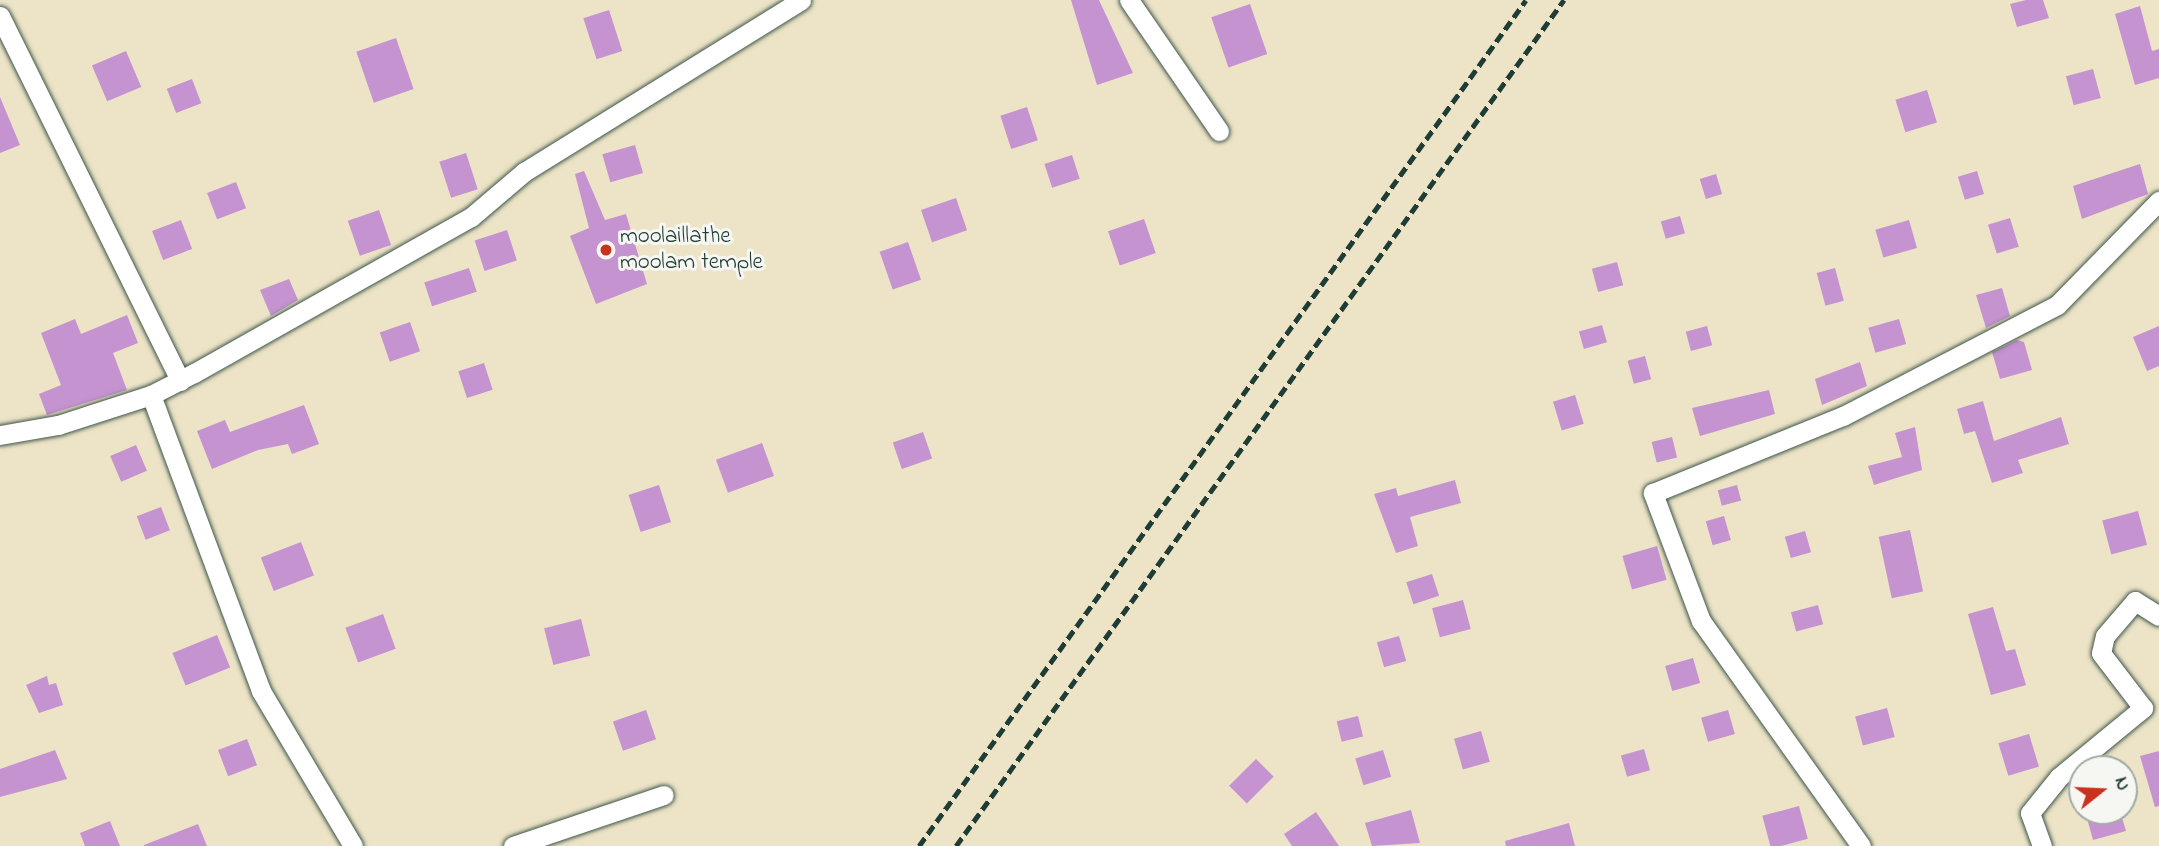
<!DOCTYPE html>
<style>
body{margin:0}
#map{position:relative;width:2159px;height:846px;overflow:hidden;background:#ede4c7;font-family:"Indie Flower",sans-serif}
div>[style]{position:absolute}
.building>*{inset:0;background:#c493d0;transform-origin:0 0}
.roads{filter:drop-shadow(0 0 2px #3e564a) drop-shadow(0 0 2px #3e564a)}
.street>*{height:19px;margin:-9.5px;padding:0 9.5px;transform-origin:9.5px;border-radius:9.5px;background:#fff}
.rail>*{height:5px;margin-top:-2.5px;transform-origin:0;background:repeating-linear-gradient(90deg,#1f3d34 0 10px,transparent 0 15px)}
.dots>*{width:19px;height:19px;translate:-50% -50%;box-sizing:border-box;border:4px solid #f6f6f2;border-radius:50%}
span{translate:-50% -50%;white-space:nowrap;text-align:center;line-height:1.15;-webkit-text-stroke:6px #f6f6f2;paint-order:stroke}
.poi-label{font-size:23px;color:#1f3d34}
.left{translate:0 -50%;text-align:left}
.north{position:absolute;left:2068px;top:755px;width:70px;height:70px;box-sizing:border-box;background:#f6f6f2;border:2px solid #a0aca6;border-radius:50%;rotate:72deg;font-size:19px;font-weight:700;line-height:28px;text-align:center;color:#1f3d34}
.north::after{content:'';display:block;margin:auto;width:24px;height:32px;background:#c8321e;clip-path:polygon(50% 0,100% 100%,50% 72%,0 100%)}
</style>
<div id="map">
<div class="building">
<div style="clip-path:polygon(1071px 0,1099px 0,1133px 73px,1097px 85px)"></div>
<div style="clip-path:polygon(2026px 0,2043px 0,2049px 18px,2017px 27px,2010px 4px)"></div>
<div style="left:1250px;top:4px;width:53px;height:41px;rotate:71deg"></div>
<div style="clip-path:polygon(2140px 6px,2152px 51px,2159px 49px,2159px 78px,2135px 85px,2115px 14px)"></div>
<div style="left:609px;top:10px;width:43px;height:27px;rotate:72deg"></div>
<div style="left:396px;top:38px;width:54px;height:42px;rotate:71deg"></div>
<div style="left:126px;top:51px;width:39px;height:37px;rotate:67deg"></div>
<div style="left:2093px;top:69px;width:30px;height:28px;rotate:75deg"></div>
<div style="left:192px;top:79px;width:26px;height:27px;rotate:69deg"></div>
<div style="left:1927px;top:90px;width:34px;height:33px;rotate:73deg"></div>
<div style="clip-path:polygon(0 97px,20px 145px,0 153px)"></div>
<div style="left:1027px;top:107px;width:35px;height:28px;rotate:72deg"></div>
<div style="left:635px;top:145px;width:29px;height:34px;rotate:74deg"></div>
<div style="left:466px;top:153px;width:38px;height:28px;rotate:72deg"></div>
<div style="left:1072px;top:155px;width:25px;height:29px;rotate:72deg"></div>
<div style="clip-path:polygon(2140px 164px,2148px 194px,2082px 219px,2073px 186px)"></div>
<div style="clip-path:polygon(584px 171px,605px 220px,626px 214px,647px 284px,596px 304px,570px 236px,589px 228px,575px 174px)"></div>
<div style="left:1977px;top:171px;width:24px;height:20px;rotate:73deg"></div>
<div style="left:1716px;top:174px;width:21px;height:17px;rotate:73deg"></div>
<div style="left:236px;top:182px;width:28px;height:31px;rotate:69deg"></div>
<div style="left:956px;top:198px;width:34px;height:37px;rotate:71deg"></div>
<div style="left:379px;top:210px;width:37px;height:33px;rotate:71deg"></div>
<div style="left:1680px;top:216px;width:18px;height:20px;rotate:74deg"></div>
<div style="left:2010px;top:218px;width:30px;height:23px;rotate:73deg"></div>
<div style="left:1144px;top:219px;width:36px;height:38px;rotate:71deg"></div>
<div style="left:181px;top:220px;width:31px;height:31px;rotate:69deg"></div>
<div style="left:1909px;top:220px;width:29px;height:35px;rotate:74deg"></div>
<div style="left:507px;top:230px;width:32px;height:34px;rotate:72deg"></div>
<div style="left:908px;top:242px;width:40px;height:30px;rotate:71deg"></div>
<div style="left:1617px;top:262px;width:24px;height:26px;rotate:75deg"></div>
<div style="left:469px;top:268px;width:25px;height:47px;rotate:72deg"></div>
<div style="left:1835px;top:268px;width:34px;height:19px;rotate:75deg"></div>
<div style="clip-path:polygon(289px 279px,298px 300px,271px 316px,260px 290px)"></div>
<div style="clip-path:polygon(2002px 288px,2010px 316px,1986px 328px,1976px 295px)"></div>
<div style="clip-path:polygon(127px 315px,138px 343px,113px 353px,127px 390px,47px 415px,39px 394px,61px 385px,41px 333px,75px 319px,81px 334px)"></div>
<div style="left:1899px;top:319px;width:26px;height:32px;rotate:74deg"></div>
<div style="left:410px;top:322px;width:31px;height:32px;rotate:71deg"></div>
<div style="left:1602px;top:325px;width:18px;height:24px;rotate:74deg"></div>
<div style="left:1707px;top:326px;width:20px;height:22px;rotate:75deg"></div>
<div style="clip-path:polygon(2159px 326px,2159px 366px,2147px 371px,2133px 337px)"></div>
<div style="clip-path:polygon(2017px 340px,2024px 342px,2032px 370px,2000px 379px,1992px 352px)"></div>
<div style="left:1645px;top:356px;width:24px;height:18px;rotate:75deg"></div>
<div style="clip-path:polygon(1860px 362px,1867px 386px,1822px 405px,1815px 379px)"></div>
<div style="left:484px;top:363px;width:28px;height:27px;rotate:72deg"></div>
<div style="clip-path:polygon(1769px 390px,1775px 414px,1700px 436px,1692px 408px)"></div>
<div style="left:1575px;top:395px;width:30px;height:23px;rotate:73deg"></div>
<div style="clip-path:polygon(1983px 401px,1994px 441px,2061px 417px,2069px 444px,2018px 460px,2023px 473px,1992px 483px,1975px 431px,1964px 434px,1957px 409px)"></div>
<div style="clip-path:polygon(304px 405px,319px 444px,292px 454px,288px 444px,258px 450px,212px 469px,197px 431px,225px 420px,230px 432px)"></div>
<div style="clip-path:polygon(1915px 427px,1922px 470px,1874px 485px,1868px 466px,1902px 457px,1895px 433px)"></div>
<div style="left:923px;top:432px;width:28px;height:32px;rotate:71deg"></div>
<div style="left:1672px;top:437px;width:21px;height:21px;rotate:76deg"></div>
<div style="left:762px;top:443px;width:35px;height:49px;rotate:70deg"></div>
<div style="left:136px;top:445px;width:28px;height:28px;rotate:67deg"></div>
<div style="clip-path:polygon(1455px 480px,1461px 503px,1410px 517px,1418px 546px,1396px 553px,1374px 494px,1396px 488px,1398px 496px)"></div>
<div style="left:659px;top:485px;width:39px;height:32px;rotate:72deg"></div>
<div style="left:1737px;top:485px;width:16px;height:20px;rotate:75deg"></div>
<div style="left:161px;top:507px;width:25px;height:26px;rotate:69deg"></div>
<div style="left:2138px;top:511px;width:35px;height:37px;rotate:75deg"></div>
<div style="left:1724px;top:516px;width:25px;height:19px;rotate:74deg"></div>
<div style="left:1910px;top:530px;width:63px;height:32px;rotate:78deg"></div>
<div style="left:1805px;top:531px;width:22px;height:21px;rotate:74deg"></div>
<div style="left:301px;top:542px;width:36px;height:43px;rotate:69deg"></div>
<div style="left:1657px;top:546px;width:35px;height:36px;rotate:74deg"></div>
<div style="left:1432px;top:574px;width:23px;height:27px;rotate:72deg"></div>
<div style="left:1463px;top:600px;width:30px;height:32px;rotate:75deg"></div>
<div style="left:1818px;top:605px;width:20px;height:28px;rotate:75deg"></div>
<div style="clip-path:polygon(1993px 607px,2006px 651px,2015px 649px,2026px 685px,1991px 695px,1968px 614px)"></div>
<div style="left:383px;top:614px;width:37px;height:40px;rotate:70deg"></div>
<div style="left:581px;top:619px;width:38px;height:38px;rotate:76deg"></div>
<div style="left:217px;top:635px;width:35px;height:48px;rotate:68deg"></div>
<div style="left:1399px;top:636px;width:26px;height:23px;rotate:74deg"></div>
<div style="left:1693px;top:658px;width:26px;height:29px;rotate:74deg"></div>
<div style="clip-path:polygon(47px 676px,49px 685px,56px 683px,63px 705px,39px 713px,26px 685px)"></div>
<div style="left:1887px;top:708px;width:30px;height:33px;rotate:75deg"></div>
<div style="left:646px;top:710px;width:31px;height:35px;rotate:71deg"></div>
<div style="left:1728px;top:710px;width:25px;height:28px;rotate:74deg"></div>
<div style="left:1358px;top:716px;width:21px;height:22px;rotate:76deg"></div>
<div style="left:1481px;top:731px;width:32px;height:28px;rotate:74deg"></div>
<div style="left:2029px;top:734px;width:34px;height:32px;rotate:73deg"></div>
<div style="left:247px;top:739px;width:28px;height:31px;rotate:69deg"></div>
<div style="left:1644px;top:749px;width:22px;height:24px;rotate:74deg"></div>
<div style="clip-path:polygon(55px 750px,67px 779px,0 797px,0 769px)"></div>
<div style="left:1383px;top:750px;width:28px;height:29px;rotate:73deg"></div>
<div style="clip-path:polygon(2159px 751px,2159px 806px,2155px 807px,2140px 756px)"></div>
<div style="left:1256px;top:759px;width:25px;height:38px;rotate:45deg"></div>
<div style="left:1799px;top:806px;width:34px;height:38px;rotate:75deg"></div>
<div style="clip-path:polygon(1411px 810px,1420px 843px,1372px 846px,1365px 823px)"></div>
<div style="clip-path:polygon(2085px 811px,2120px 811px,2126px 831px,2093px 840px)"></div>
<div style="clip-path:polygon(1316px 812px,1339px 846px,1292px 846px,1284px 834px)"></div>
<div style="clip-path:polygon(110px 821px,120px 846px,85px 846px,80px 833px)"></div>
<div style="clip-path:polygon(1569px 823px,1575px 846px,1506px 846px,1505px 841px)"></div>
<div style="clip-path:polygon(198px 824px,207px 846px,144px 846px,144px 845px)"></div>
</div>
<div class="roads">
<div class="street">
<div style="left:1129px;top:0;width:159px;rotate:55.5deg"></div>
<div style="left:0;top:16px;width:407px;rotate:63.7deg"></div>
<div style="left:151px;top:395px;width:316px;rotate:69.6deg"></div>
<div style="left:261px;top:691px;width:180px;rotate:59.3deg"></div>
<div style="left:0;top:435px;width:59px;rotate:-9.8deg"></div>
<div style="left:58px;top:425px;width:98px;rotate:-17.9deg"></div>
<div style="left:151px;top:395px;width:48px;rotate:-27.1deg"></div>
<div style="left:194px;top:373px;width:318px;rotate:-29.4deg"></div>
<div style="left:471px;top:217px;width:70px;rotate:-40.3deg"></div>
<div style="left:524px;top:172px;width:326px;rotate:-31.8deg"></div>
<div style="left:513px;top:846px;width:159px;rotate:-18.7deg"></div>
<div style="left:1861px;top:846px;width:276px;rotate:-125.4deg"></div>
<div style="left:1701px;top:621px;width:137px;rotate:-110.6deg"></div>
<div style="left:1653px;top:493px;width:205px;rotate:-22.1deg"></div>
<div style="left:1843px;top:416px;width:241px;rotate:-27.4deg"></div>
<div style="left:2057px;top:305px;width:146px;rotate:-45.6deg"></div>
<div style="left:2042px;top:846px;width:35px;rotate:-110deg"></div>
<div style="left:2030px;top:813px;width:46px;rotate:-51.1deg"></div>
<div style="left:2059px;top:777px;width:109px;rotate:-39.4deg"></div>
<div style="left:2143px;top:708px;width:69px;rotate:-127.4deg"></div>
<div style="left:2101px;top:653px;width:17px;rotate:-77deg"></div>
<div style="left:2105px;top:636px;width:46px;rotate:-49.4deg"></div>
<div style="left:2135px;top:601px;width:28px;rotate:32deg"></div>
</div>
</div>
<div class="rail">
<div style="left:919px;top:846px;width:1041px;rotate:-54.34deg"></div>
<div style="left:956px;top:846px;width:1042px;rotate:-54.3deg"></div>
</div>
<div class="dots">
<div style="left:606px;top:250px;background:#c8321e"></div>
</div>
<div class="poi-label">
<span class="left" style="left:620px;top:250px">moolaillathe<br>moolam temple</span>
</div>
<div class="north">N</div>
</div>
